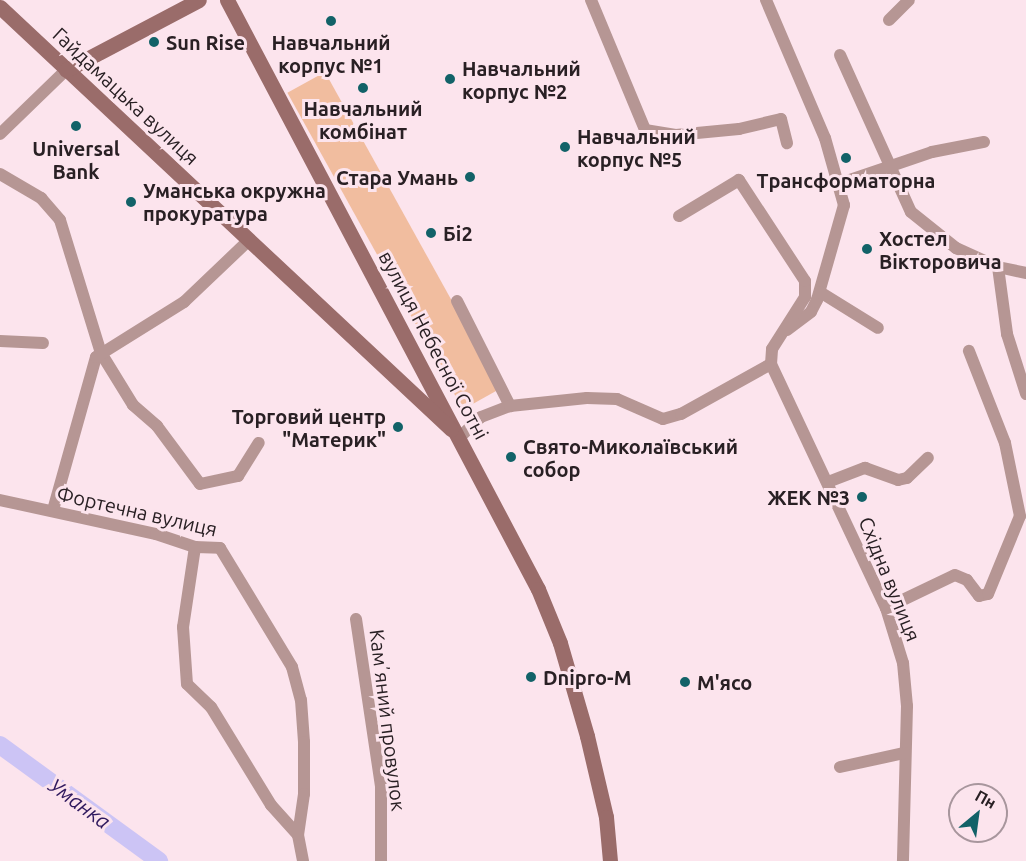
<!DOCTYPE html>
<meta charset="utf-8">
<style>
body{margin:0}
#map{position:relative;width:1026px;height:861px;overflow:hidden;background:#fce4ed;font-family:Ubuntu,sans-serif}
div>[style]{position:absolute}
.green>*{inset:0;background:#f1bd9f;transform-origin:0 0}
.river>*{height:18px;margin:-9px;padding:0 9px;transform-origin:9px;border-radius:9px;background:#ccc4f5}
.street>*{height:12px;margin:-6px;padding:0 6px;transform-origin:6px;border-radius:6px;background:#b69694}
.secondary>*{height:15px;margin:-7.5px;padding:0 7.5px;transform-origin:7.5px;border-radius:7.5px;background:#9a6c6a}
.dots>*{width:16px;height:16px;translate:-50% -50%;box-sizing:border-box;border:3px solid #fce4ed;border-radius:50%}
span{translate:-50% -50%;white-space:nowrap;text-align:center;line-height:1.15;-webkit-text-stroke:6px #fce4ed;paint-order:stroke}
.poi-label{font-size:20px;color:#292024;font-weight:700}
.left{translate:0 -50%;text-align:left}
.right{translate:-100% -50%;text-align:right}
.street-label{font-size:20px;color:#292024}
.water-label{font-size:21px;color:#2f195e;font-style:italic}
.north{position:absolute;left:948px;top:783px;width:60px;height:60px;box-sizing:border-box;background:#fce4ed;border:2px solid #a8969d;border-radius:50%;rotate:29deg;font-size:16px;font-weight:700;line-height:24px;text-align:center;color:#292024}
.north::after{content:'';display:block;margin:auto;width:21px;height:27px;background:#126268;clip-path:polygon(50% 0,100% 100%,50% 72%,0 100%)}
</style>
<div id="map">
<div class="green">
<div style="left:325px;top:72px;width:362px;height:43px;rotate:61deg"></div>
</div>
<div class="river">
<div style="left:0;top:745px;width:197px;rotate:36.1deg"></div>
</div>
<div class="street">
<div style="left:591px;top:0;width:141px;rotate:67.4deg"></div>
<div style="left:645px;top:130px;width:31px;rotate:9deg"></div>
<div style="left:676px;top:135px;width:63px;rotate:-5.4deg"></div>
<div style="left:739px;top:129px;width:43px;rotate:-13.4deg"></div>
<div style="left:781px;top:119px;width:25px;rotate:76deg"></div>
<div style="left:766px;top:0;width:150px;rotate:66.9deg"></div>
<div style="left:825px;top:138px;width:70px;rotate:74.2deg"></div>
<div style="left:844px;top:205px;width:99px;rotate:105.9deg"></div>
<div style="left:817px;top:300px;width:13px;rotate:117deg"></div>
<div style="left:811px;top:312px;width:30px;rotate:143deg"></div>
<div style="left:889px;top:20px;width:28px;rotate:-45deg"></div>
<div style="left:840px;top:55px;width:172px;rotate:65.7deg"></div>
<div style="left:911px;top:212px;width:58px;rotate:38.7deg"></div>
<div style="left:956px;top:248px;width:46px;rotate:24.3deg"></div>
<div style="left:998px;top:267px;width:29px;rotate:12deg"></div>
<div style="left:0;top:134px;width:92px;rotate:-44.1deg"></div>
<div style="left:0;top:174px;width:48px;rotate:30.3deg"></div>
<div style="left:41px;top:198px;width:29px;rotate:49deg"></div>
<div style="left:60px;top:220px;width:139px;rotate:72.9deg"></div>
<div style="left:101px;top:353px;width:61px;rotate:58.4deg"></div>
<div style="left:133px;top:405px;width:32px;rotate:41deg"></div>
<div style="left:157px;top:426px;width:72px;rotate:53.4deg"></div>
<div style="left:200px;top:484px;width:39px;rotate:-12deg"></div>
<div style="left:238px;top:476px;width:39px;rotate:-58deg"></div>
<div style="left:838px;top:184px;width:99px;rotate:-18.8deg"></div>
<div style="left:932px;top:152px;width:53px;rotate:-10.9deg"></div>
<div style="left:998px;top:267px;width:68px;rotate:82.3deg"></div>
<div style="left:1007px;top:334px;width:63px;rotate:72.4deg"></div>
<div style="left:820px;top:292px;width:68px;rotate:31.8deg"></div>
<div style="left:457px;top:301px;width:118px;rotate:63.2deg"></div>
<div style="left:0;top:341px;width:43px;rotate:2.7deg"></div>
<div style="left:771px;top:364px;width:270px;rotate:64.8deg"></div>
<div style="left:886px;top:608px;width:58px;rotate:72.8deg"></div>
<div style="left:903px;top:663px;width:43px;rotate:84.7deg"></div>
<div style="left:907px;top:706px;width:155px;rotate:91.5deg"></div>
<div style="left:459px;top:438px;width:30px;rotate:-44deg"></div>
<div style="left:481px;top:417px;width:31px;rotate:-21deg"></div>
<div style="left:510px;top:406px;width:77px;rotate:-5.9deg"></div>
<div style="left:587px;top:398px;width:30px;rotate:2deg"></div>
<div style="left:617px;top:399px;width:50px;rotate:23.5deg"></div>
<div style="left:663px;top:419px;width:19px;rotate:-16deg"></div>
<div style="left:681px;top:414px;width:103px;rotate:-29.1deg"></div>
<div style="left:771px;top:364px;width:15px;rotate:-86deg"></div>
<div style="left:772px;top:349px;width:62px;rotate:-57.6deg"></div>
<div style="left:805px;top:297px;width:16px;rotate:-90deg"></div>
<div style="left:805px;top:281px;width:121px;rotate:-123.2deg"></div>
<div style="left:739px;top:180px;width:70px;rotate:149deg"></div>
<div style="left:828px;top:482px;width:40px;rotate:-21deg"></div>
<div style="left:865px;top:468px;width:35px;rotate:20deg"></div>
<div style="left:898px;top:480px;width:9px;rotate:-13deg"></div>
<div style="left:907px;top:478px;width:29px;rotate:-44deg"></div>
<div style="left:0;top:500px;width:160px;rotate:12.3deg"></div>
<div style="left:156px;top:534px;width:41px;rotate:18.4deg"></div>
<div style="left:195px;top:547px;width:25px;rotate:2deg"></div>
<div style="left:220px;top:548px;width:139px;rotate:58.8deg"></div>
<div style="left:292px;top:667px;width:34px;rotate:75deg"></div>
<div style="left:301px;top:700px;width:42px;rotate:85.9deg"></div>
<div style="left:304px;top:742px;width:52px;rotate:90deg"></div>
<div style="left:304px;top:794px;width:41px;rotate:98.3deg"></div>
<div style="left:298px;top:835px;width:26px;rotate:79deg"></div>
<div style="left:53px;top:510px;width:159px;rotate:-74.3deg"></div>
<div style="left:96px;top:357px;width:104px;rotate:-32deg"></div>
<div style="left:184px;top:302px;width:90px;rotate:-43.6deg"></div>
<div style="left:195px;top:547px;width:81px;rotate:98.5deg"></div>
<div style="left:183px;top:627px;width:57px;rotate:86deg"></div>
<div style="left:187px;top:684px;width:33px;rotate:44deg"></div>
<div style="left:211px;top:707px;width:115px;rotate:58.5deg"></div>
<div style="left:271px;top:805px;width:40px;rotate:48deg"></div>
<div style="left:886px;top:608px;width:76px;rotate:-25.6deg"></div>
<div style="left:955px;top:575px;width:13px;rotate:23deg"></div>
<div style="left:967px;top:580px;width:20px;rotate:53deg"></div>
<div style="left:979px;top:596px;width:9px;rotate:-13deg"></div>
<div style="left:988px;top:594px;width:84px;rotate:-67.7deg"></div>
<div style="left:1020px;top:516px;width:75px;rotate:-101.6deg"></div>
<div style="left:1005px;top:443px;width:99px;rotate:-111.4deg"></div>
<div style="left:356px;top:619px;width:170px;rotate:81.5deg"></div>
<div style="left:381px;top:787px;width:74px;rotate:90deg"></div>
<div style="left:840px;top:767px;width:66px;rotate:-12.3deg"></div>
</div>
<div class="secondary">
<div style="left:227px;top:0;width:666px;rotate:62.17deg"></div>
<div style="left:538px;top:589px;width:58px;rotate:67.8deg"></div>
<div style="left:560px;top:643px;width:97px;rotate:73.8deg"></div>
<div style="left:587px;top:736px;width:83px;rotate:76.8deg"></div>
<div style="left:606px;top:817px;width:44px;rotate:84.8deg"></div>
<div style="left:0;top:7px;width:618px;rotate:43.1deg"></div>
<div style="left:66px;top:70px;width:150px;rotate:-27.8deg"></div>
</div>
<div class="dots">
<div style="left:331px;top:21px;background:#126268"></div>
<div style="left:154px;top:42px;background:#126268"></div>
<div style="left:450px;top:79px;background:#126268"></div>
<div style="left:363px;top:88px;background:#126268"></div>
<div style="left:76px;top:126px;background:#126268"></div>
<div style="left:565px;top:147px;background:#126268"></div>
<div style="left:846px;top:158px;background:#126268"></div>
<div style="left:470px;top:177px;background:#126268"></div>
<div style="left:131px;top:202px;background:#126268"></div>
<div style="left:431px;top:233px;background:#126268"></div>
<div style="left:867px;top:249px;background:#126268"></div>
<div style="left:398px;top:427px;background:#126268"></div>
<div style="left:511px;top:457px;background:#126268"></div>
<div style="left:862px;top:497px;background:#126268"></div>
<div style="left:531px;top:677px;background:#126268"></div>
<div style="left:685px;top:682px;background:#126268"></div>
</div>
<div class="poi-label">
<span class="left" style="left:166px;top:42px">Sun Rise</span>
<span style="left:331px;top:54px">Навчальний<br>корпус №1</span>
<span class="left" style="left:462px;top:80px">Навчальний<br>корпус №2</span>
<span style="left:363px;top:120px">Навчальний<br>комбінат</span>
<span class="left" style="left:577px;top:148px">Навчальний<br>корпус №5</span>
<span style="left:76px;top:160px">Universal<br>Bank</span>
<span class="right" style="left:458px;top:177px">Стара Умань</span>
<span style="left:846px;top:180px">Трансформаторна</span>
<span class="left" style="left:143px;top:202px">Уманська окружна<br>прокуратура</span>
<span class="left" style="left:443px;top:233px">Бі2</span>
<span class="left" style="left:879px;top:250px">Хостел<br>Вікторовича</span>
<span class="right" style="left:386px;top:428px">Торговий центр<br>"Материк"</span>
<span class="left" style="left:523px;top:458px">Свято-Миколаївський<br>собор</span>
<span class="right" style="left:850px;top:497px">ЖЕК №3</span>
<span class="left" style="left:543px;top:677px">Dnipro-M</span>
<span class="left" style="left:697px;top:682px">М'ясо</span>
</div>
<div class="street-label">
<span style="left:126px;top:96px;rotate:43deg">Гайдамацька вулиця</span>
<span style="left:434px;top:345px;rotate:62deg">вулиця Небесної Сотні</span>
<span style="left:137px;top:511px;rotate:13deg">Фортечна вулиця</span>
<span style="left:890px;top:579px;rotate:68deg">Східна вулиця</span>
<span style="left:388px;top:720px;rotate:83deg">Камʼяний провулок</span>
</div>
<div class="water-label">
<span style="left:80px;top:803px;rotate:36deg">Уманка</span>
</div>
<div class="north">Пн</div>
</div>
